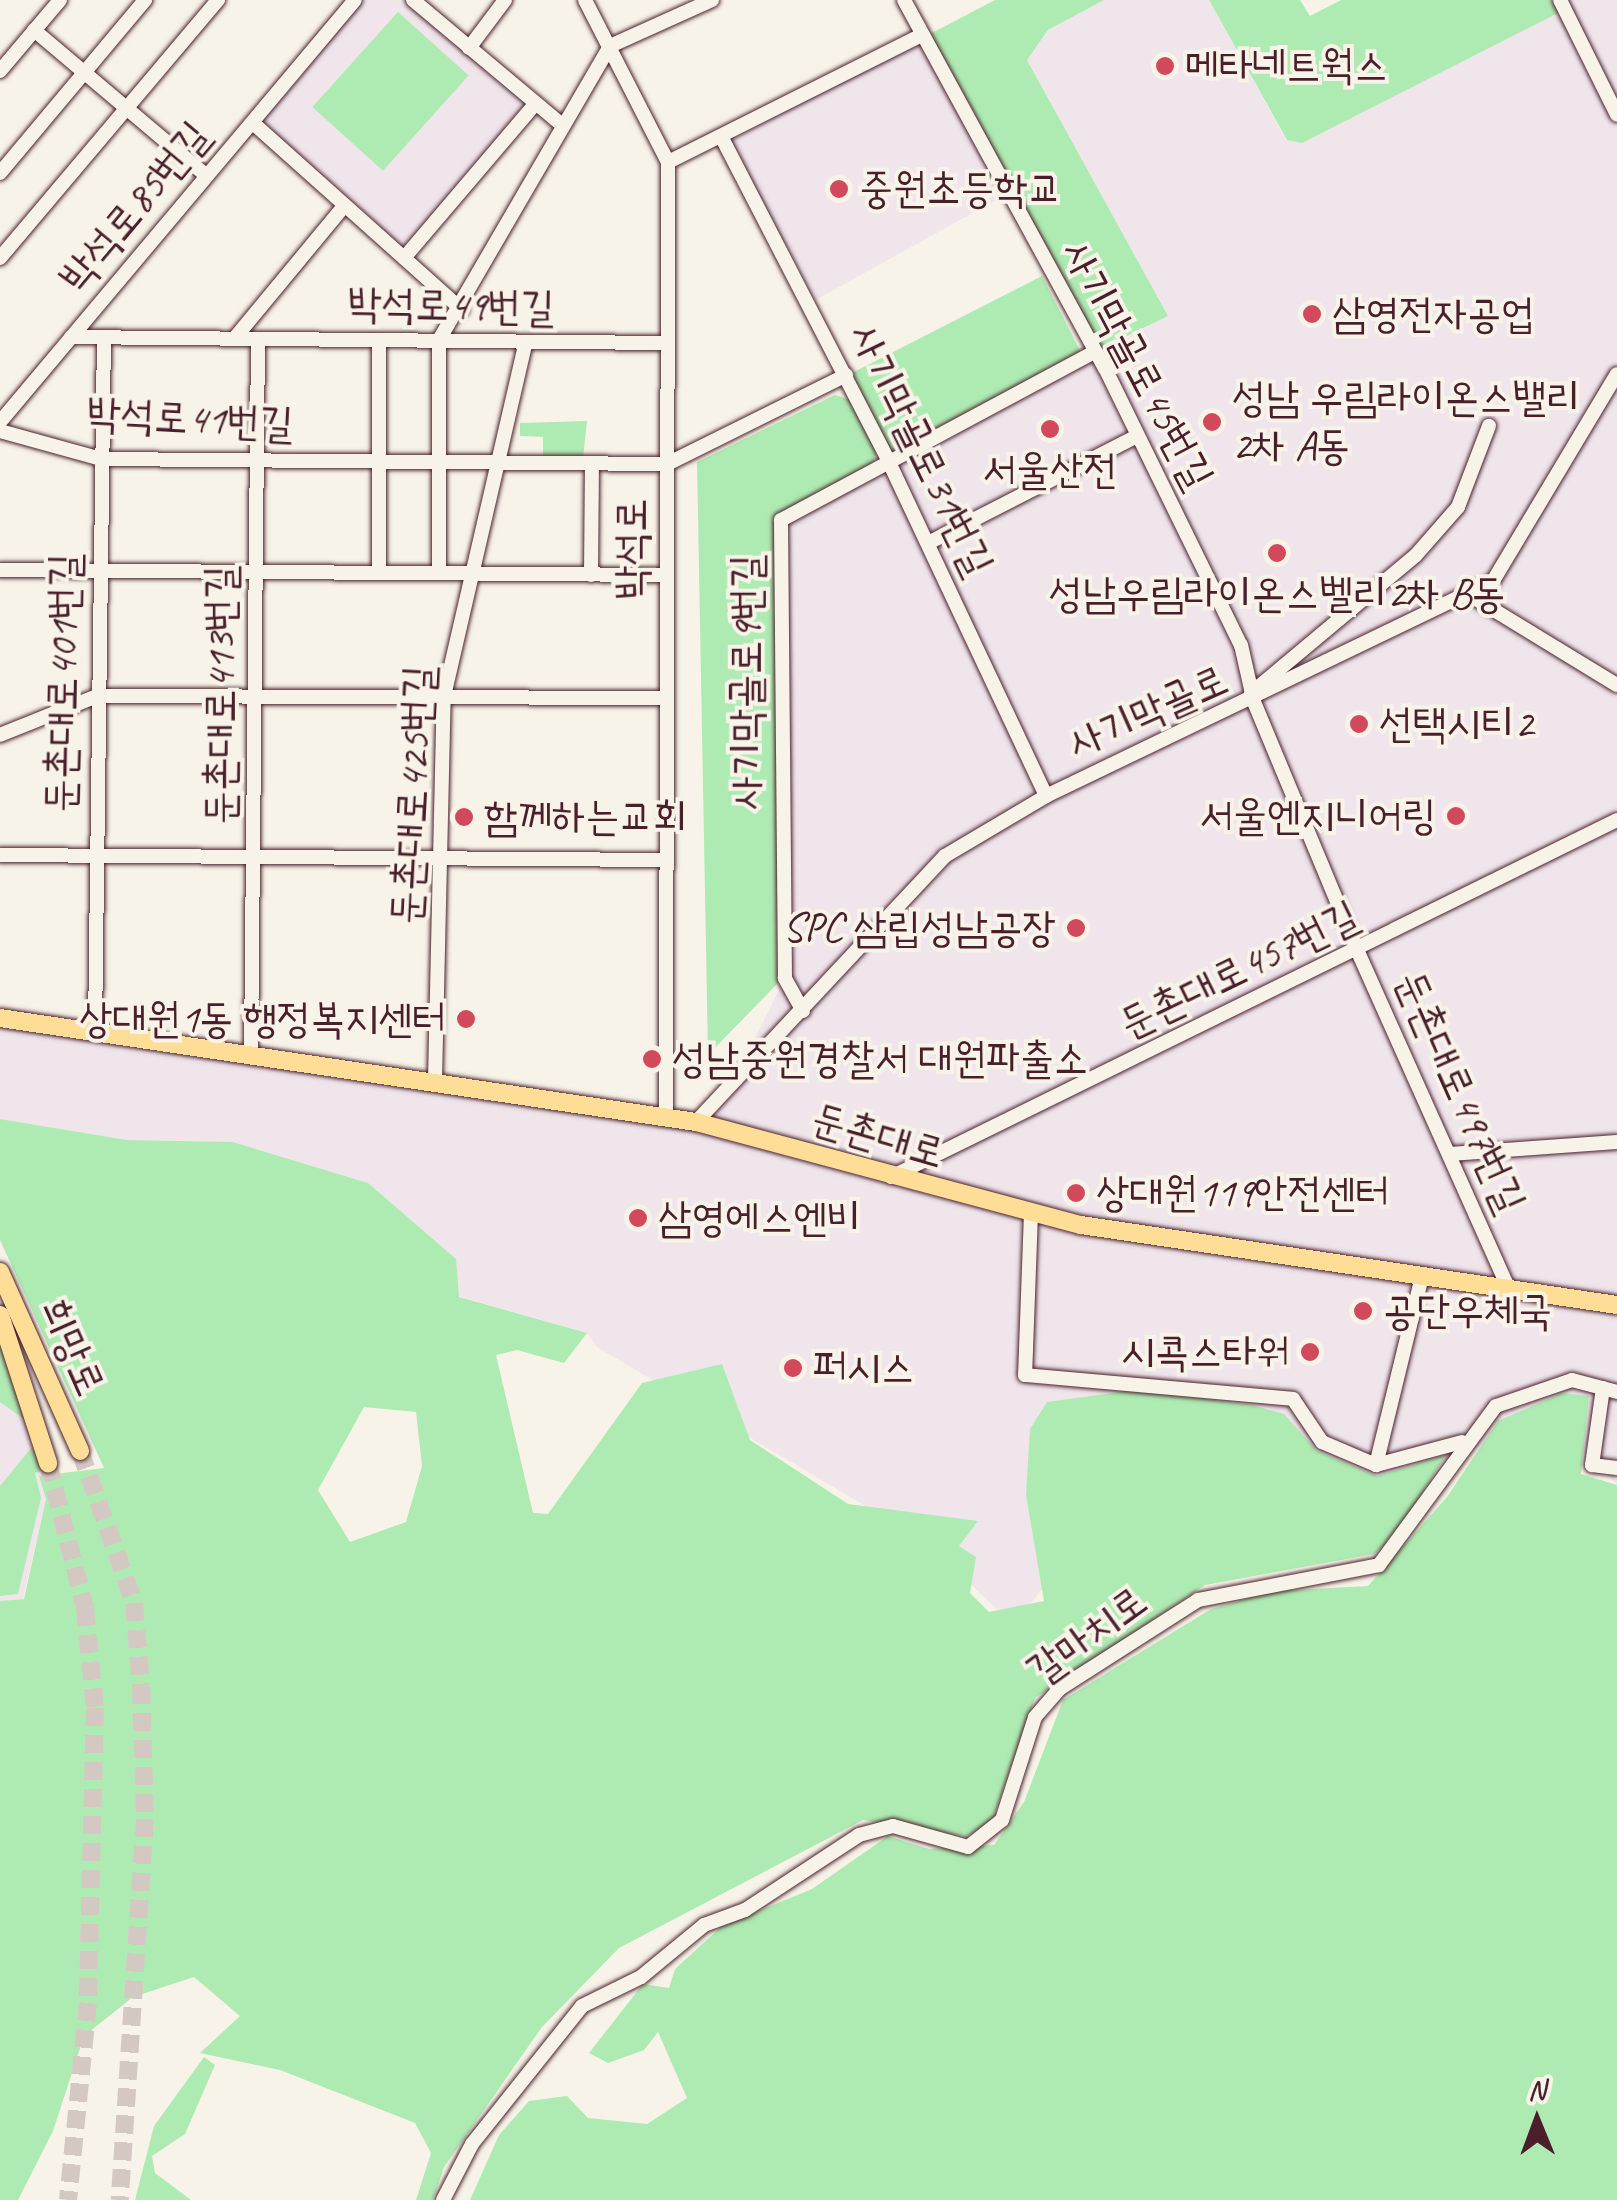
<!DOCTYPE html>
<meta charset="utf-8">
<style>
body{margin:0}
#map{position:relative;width:1617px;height:2200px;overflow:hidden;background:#f7f3e8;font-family:Caveat,"Poor Story",sans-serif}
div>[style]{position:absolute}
.built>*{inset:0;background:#efe5eb;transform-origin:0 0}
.green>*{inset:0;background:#aeebb2;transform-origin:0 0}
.major-tunnel>*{height:18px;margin-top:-9px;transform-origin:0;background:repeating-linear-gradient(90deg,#d4c9c2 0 18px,transparent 0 27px)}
.roads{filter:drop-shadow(0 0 2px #4a1f2b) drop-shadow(0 0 2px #4a1f2b)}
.minor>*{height:14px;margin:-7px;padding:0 7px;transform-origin:7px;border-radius:7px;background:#f7f3e8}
.major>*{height:18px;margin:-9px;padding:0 9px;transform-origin:9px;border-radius:9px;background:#fedd96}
.dots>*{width:28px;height:28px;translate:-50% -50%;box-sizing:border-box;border:5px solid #f7f3e8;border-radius:50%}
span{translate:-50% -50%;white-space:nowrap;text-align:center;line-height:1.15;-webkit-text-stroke:8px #f7f3e8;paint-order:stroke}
.poi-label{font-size:42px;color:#4a1f2b}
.left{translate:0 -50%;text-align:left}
.right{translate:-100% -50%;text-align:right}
.street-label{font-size:42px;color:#4a1f2b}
.north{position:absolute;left:1487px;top:2070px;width:100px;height:100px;-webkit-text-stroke:8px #f7f3e8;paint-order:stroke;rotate:359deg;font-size:28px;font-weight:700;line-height:40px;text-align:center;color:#4a1f2b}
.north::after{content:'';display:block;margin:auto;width:35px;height:45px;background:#4a1f2b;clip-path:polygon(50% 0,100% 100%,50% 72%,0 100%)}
</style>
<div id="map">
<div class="built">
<div style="clip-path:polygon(360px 0,408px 0,535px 104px,404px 256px,256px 122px)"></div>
<div style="clip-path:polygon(1104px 0,1209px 0,1286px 140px,1559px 0,1617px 0,1617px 1484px,1549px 1419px,1384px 1485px,1058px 1570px,1013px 1625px,928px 1543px,597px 1347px,587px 1333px,458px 1296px,455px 1259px,368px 1183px,233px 1142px,127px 1140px,0 1119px,0 1028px,712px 1123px,785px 978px,781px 520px,1168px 316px,1027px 60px,1048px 30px)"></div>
<div style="left:917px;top:38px;width:180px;height:215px;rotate:61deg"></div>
<div style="clip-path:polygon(0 1312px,51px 1475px,39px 1476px,46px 1499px,23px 1599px,0 1601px)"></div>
</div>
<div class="green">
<div style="clip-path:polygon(995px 0,1104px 0,1048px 30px,1027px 60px,1168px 316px,1091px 354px,928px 35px)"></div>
<div style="clip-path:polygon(1209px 0,1300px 0,1310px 16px,1341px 0,1559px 0,1564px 10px,1302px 143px,1287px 140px)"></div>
<div style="left:398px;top:12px;width:95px;height:128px;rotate:42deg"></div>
<div style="left:1042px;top:276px;width:91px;height:220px;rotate:63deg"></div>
<div style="clip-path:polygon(835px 395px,855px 401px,879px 444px,873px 464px,785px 512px,779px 982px,708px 1055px,697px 462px)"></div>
<div style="clip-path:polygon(587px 421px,583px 458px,543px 458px,543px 437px,520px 436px,520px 423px)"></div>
<div style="clip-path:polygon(evenodd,0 1119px,127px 1140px,233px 1142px,368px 1183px,456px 1259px,459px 1297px,587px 1333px,564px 1363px,517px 1350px,496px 1355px,533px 1513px,548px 1514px,642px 1383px,722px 1364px,750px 1440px,848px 1504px,978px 1521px,959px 1546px,976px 1557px,970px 1593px,989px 1612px,1044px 1601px,1026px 1495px,1030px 1429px,1047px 1402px,1134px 1390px,1252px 1405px,1284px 1414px,1317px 1451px,1377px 1476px,1446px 1455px,1396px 1535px,1374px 1554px,1205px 1585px,1035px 1698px,991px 1824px,966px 1836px,863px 1820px,619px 1948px,542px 2027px,444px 2167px,433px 2200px,416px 2200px,431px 2153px,415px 2123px,280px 2070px,200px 2053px,240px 2016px,194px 1977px,133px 1997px,84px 2036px,53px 2131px,18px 2200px,0 2200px,0 1601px,24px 1599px,46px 1499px,39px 1476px,104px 1468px,0 1240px,0 1119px,364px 1407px,416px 1412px,422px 1466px,406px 1522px,350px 1542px,318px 1490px,364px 1407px)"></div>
<div style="clip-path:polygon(0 1344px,28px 1422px,0 1402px)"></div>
<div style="clip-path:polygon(1562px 1393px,1589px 1396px,1581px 1474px,1617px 1485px,1617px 2200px,470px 2200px,499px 2135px,529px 2101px,567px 2096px,588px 2118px,647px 2124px,687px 2098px,658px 2032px,644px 2050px,608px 2063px,589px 2053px,643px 1984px,669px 1988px,675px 1969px,722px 1926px,812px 1889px,888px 1836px,929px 1849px,994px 1845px,1024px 1802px,1063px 1700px,1211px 1609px,1274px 1591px,1368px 1586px,1447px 1497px,1498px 1421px)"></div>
<div style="clip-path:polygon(32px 1447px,45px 1470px,35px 1473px,41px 1498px,18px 1594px,0 1596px,0 1486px)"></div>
<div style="clip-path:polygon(204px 2057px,215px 2065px,185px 2134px,152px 2156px,155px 2173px,191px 2200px,135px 2200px,154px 2126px)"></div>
</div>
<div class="major-tunnel">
<div style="left:80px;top:1451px;width:161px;rotate:70.4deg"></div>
<div style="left:134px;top:1603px;width:83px;rotate:85.2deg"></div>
<div style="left:141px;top:1686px;width:133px;rotate:88.3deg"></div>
<div style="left:145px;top:1819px;width:382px;rotate:93.8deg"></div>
<div style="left:48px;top:1463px;width:150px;rotate:75.7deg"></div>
<div style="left:85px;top:1608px;width:100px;rotate:84.3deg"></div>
<div style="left:95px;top:1708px;width:295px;rotate:91.4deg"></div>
<div style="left:88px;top:2003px;width:198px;rotate:95.8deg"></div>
</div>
<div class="roads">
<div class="minor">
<div style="left:413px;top:0;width:194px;rotate:40deg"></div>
<div style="left:585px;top:0;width:182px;rotate:62.9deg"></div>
<div style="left:668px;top:162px;width:955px;rotate:90.12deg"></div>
<div style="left:904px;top:0;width:419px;rotate:61.4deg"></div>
<div style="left:1105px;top:368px;width:309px;rotate:63.9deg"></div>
<div style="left:1241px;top:645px;width:58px;rotate:77.2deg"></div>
<div style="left:1254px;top:702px;width:271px;rotate:67.4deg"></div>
<div style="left:1358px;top:952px;width:369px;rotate:65.9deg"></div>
<div style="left:1560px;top:0;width:128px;rotate:63.6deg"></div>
<div style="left:34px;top:30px;width:226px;rotate:40.2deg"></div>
<div style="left:469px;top:48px;width:60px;rotate:-53.1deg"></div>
<div style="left:0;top:71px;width:93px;rotate:-49.8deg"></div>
<div style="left:253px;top:123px;width:280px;rotate:41.8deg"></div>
<div style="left:723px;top:140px;width:360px;rotate:62.7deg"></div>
<div style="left:888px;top:460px;width:371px;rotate:64.8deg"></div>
<div style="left:668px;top:162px;width:284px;rotate:-26.6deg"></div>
<div style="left:0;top:173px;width:226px;rotate:-50deg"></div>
<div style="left:0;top:258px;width:338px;rotate:-49.8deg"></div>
<div style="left:404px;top:258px;width:202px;rotate:-49.6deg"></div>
<div style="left:71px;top:337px;width:596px;rotate:0.58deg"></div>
<div style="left:234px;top:339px;width:173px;rotate:-50.4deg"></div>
<div style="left:379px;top:340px;width:231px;rotate:90deg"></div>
<div style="left:0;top:422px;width:551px;rotate:-49.93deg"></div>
<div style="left:0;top:431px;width:106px;rotate:15.4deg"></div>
<div style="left:102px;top:459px;width:565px;rotate:0.51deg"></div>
<div style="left:667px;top:464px;width:200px;rotate:-26.4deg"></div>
<div style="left:928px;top:543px;width:235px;rotate:-27.1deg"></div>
<div style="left:0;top:570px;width:666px;rotate:0.43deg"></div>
<div style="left:439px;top:571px;width:231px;rotate:-90deg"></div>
<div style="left:439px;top:340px;width:340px;rotate:-59.8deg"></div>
<div style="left:610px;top:46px;width:112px;rotate:-24.3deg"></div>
<div style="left:591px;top:575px;width:110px;rotate:-89.5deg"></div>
<div style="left:1471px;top:596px;width:171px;rotate:31.4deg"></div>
<div style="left:1251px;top:693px;width:215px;rotate:-39.9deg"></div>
<div style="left:1416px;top:555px;width:64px;rotate:-48.8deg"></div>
<div style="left:1458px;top:507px;width:87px;rotate:-69.1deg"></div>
<div style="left:0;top:735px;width:105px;rotate:-21.9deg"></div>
<div style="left:97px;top:696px;width:570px;rotate:0.2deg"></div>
<div style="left:0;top:855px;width:666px;rotate:0.43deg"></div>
<div style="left:803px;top:1011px;width:38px;rotate:-119deg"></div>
<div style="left:785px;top:978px;width:458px;rotate:-90.5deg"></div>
<div style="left:781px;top:520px;width:352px;rotate:-28.2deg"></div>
<div style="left:95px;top:1030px;width:693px;rotate:-89.26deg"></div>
<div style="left:251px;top:1052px;width:713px;rotate:-89.44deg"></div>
<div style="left:435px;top:1080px;width:384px;rotate:-88.7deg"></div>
<div style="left:444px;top:696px;width:363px;rotate:-77deg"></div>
<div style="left:696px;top:1122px;width:364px;rotate:-46.9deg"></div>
<div style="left:945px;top:856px;width:117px;rotate:-30.7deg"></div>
<div style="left:1046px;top:796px;width:496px;rotate:-25.7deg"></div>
<div style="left:1493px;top:581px;width:241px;rotate:-59.1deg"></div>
<div style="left:1450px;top:1154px;width:167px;rotate:-4.1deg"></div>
<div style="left:891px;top:1177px;width:809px;rotate:-26.18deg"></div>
<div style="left:1031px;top:1213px;width:162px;rotate:92.1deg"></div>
<div style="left:1025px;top:1375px;width:269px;rotate:5.1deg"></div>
<div style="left:1293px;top:1399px;width:52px;rotate:56deg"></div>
<div style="left:1322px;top:1442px;width:59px;rotate:23.1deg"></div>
<div style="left:1376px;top:1465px;width:89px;rotate:-15deg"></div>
<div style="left:1603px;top:1388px;width:78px;rotate:98.1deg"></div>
<div style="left:1592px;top:1465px;width:25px;rotate:7deg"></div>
<div style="left:1376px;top:1465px;width:195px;rotate:-76.3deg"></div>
<div style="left:443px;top:2200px;width:63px;rotate:-62.6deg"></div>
<div style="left:472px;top:2144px;width:176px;rotate:-51.4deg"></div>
<div style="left:582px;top:2006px;width:66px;rotate:-26.2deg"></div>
<div style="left:641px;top:1977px;width:82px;rotate:-39.5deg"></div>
<div style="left:704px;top:1925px;width:44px;rotate:-20.1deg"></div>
<div style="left:745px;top:1910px;width:136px;rotate:-33.3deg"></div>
<div style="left:859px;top:1835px;width:35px;rotate:-15deg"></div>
<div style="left:893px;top:1826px;width:78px;rotate:15.6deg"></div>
<div style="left:968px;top:1847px;width:43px;rotate:-38.5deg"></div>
<div style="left:1002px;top:1820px;width:108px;rotate:-72.2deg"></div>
<div style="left:1035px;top:1717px;width:37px;rotate:-49deg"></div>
<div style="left:1059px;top:1689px;width:165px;rotate:-32.6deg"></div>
<div style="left:1198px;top:1600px;width:184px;rotate:-10.9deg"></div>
<div style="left:1379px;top:1565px;width:197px;rotate:-53.7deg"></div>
<div style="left:1496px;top:1406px;width:80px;rotate:-18.9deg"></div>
<div style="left:1572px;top:1380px;width:47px;rotate:14.9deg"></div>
</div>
<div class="major">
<div style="left:0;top:1018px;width:704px;rotate:8.5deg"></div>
<div style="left:696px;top:1122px;width:399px;rotate:15deg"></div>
<div style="left:1081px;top:1225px;width:542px;rotate:8.49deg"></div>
<div style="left:0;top:1272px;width:196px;rotate:65.9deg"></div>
<div style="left:0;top:1315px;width:156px;rotate:72deg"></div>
</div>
</div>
<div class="dots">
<div style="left:1165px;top:66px;background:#d1495b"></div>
<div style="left:839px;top:189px;background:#d1495b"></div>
<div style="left:1312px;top:314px;background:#d1495b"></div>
<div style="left:1212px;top:422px;background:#d1495b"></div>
<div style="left:1050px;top:429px;background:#d1495b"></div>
<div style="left:1277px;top:553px;background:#d1495b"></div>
<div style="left:1359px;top:724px;background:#d1495b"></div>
<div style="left:1456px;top:816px;background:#d1495b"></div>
<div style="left:464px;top:817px;background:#d1495b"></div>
<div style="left:1076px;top:928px;background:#d1495b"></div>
<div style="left:466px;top:1019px;background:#d1495b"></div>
<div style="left:652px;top:1059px;background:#d1495b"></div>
<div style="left:1076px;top:1193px;background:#d1495b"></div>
<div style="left:638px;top:1218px;background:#d1495b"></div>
<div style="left:1363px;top:1311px;background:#d1495b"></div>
<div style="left:1310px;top:1352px;background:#d1495b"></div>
<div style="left:793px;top:1368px;background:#d1495b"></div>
</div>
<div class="poi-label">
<span class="left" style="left:1185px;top:66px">메타네트웍스</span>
<span class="left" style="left:859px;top:189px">중원초등학교</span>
<span class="left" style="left:1332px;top:314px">삼영전자공업</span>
<span class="left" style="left:1232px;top:422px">성남 우림라이온스밸리<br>2차 A동</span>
<span style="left:1050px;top:470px">서울산전</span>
<span style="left:1277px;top:594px">성남우림라이온스벨리2차 B동</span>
<span class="left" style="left:1379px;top:724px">선택시티2</span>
<span class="right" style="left:1436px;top:816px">서울엔지니어링</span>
<span class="left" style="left:484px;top:817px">함께하는교회</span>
<span class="right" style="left:1056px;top:928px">SPC 삼립성남공장</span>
<span class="right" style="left:446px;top:1019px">상대원1동 행정복지센터</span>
<span class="left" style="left:672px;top:1059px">성남중원경찰서 대원파출소</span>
<span class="left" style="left:1096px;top:1193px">상대원119안전센터</span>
<span class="left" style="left:658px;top:1218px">삼영에스엔비</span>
<span class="left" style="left:1383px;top:1311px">공단우체국</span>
<span class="right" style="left:1290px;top:1352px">시콕스타워</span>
<span class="left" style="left:813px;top:1368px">퍼시스</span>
</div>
<div class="street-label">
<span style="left:135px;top:207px;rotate:-50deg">박석로85번길</span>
<span style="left:451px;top:306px;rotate:1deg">박석로49번길</span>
<span style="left:1137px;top:365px;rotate:62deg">사기막골로45번길</span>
<span style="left:190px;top:419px;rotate:3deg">박석로41번길</span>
<span style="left:921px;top:450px;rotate:64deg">사기막골로31번길</span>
<span style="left:632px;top:549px;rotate:-90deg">박석로</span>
<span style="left:747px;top:682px;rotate:-90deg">사기막골로9번길</span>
<span style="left:63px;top:683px;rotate:-89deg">둔촌대로401번길</span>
<span style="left:221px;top:695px;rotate:-90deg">둔촌대로413번길</span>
<span style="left:1148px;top:712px;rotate:-24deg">사기막골로</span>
<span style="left:413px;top:795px;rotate:-87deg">둔촌대로425번길</span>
<span style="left:1239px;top:970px;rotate:-26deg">둔촌대로457번길</span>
<span style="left:1460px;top:1092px;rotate:66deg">둔촌대로497번길</span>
<span style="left:878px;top:1136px;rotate:16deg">둔촌대로</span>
<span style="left:72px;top:1347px;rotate:66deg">희망로</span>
<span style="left:1087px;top:1636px;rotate:-36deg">갈마치로</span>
</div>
<div class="north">N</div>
</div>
